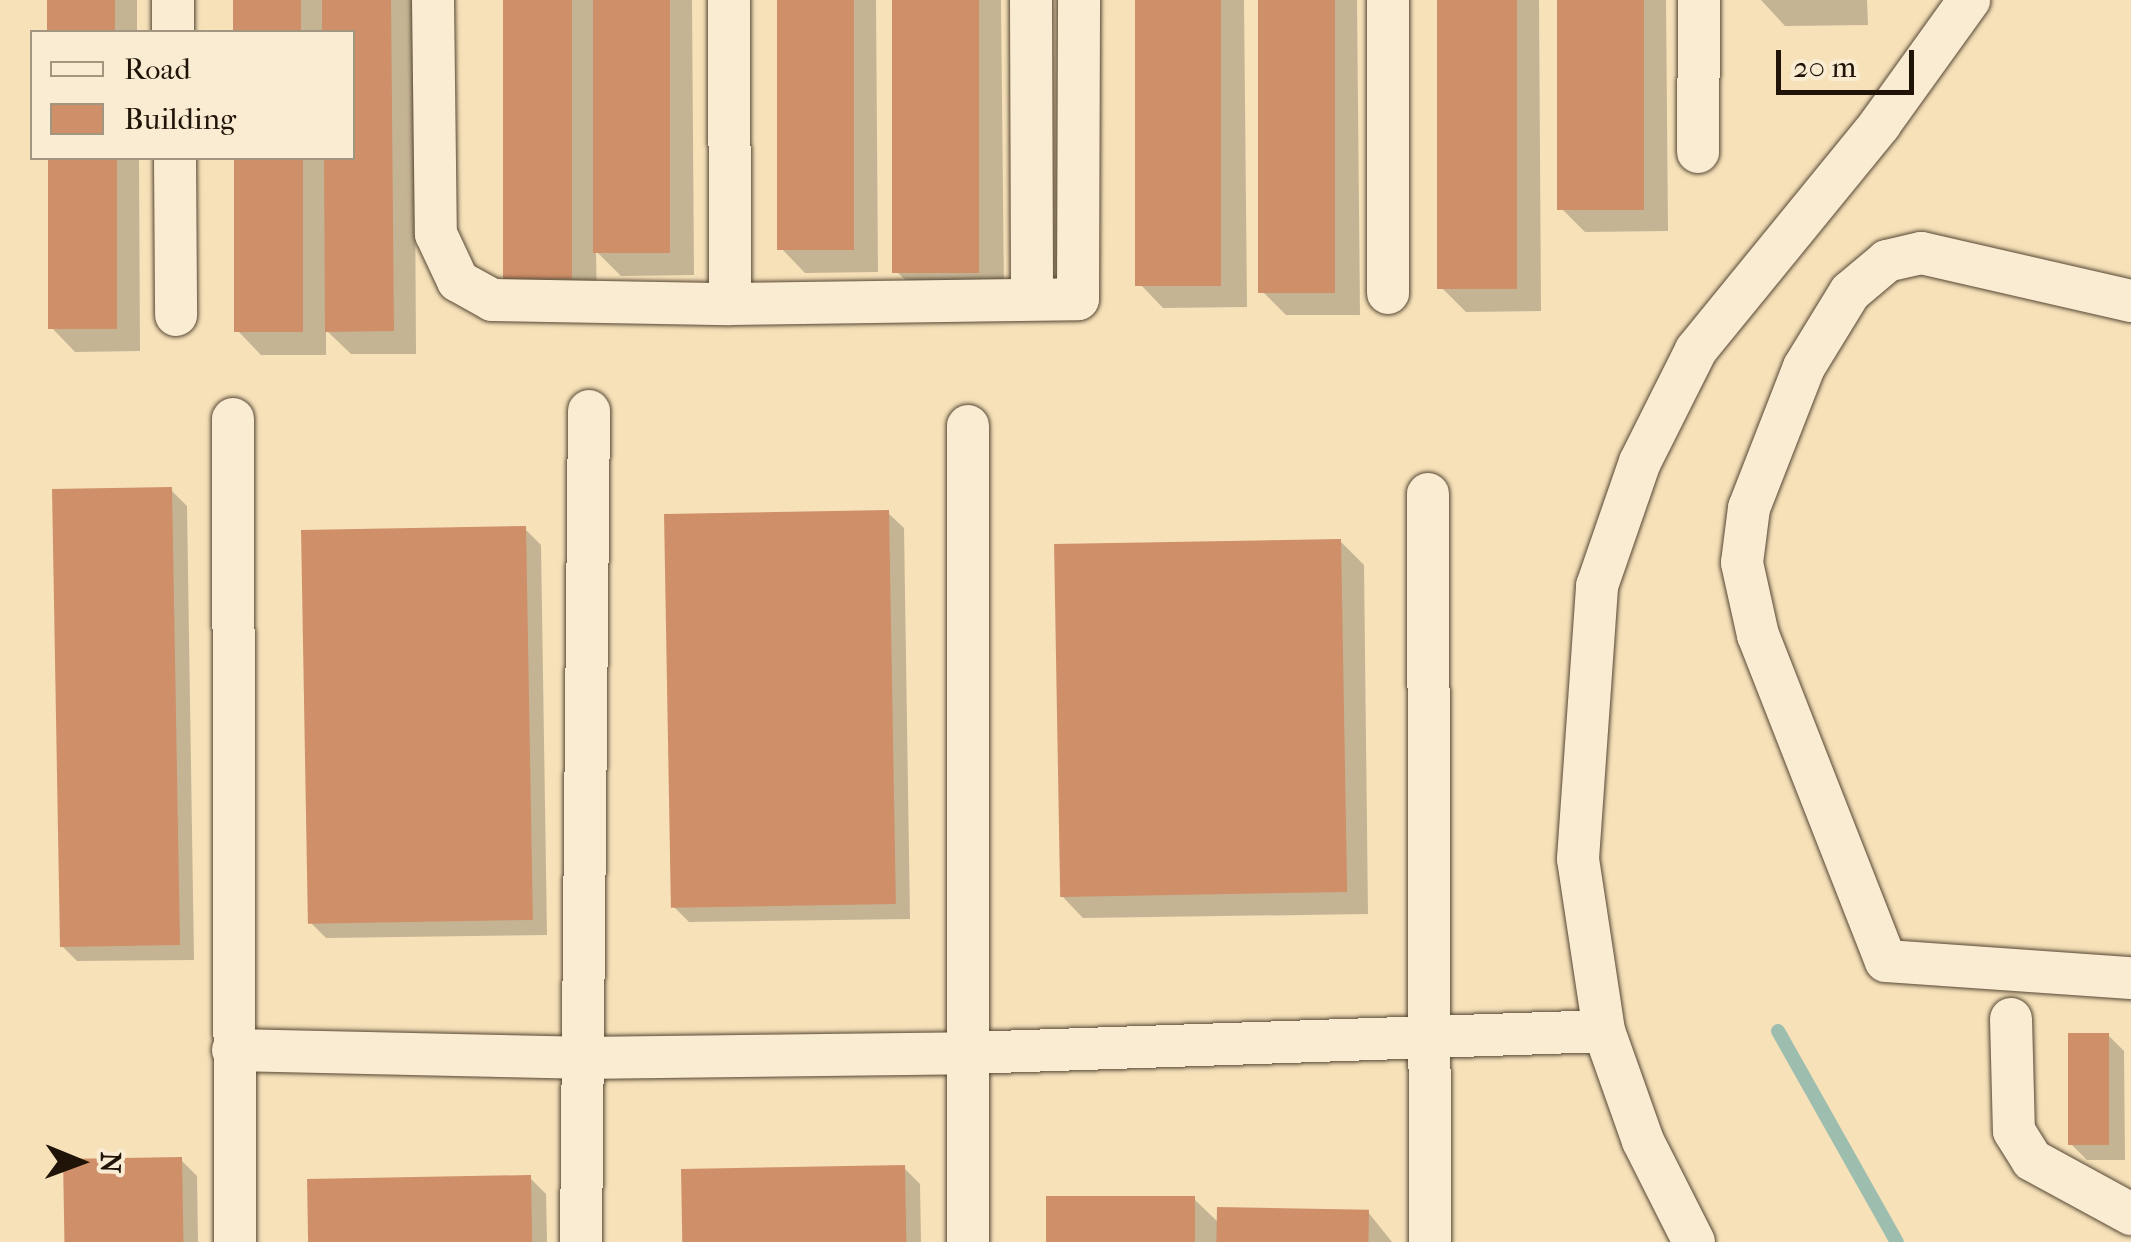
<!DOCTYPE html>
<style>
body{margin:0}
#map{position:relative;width:2131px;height:1242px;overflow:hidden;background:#f6e1b9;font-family:"IM FELL French Canon",serif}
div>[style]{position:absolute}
.shadow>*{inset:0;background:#0003;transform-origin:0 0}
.stream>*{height:14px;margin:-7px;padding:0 7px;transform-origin:7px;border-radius:7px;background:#9dbeae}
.building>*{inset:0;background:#cf8f69;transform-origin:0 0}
.roads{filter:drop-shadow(0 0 2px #564734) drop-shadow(0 0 2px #564734)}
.street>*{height:42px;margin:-21px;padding:0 21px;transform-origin:21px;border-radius:21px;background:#f9ecd2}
span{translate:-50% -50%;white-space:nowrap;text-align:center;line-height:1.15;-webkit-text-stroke:10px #f9ecd2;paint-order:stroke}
.legend{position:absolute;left:30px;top:30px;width:325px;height:130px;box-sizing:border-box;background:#f9ecd2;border:2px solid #a29681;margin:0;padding:12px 18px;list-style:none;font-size:30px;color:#201408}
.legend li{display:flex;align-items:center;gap:20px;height:50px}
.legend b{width:50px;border:2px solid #a29681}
.north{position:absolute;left:30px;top:1112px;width:100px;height:100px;-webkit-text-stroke:8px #f9ecd2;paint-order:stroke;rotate:91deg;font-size:28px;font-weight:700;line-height:40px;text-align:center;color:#201408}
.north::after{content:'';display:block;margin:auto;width:35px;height:45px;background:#201408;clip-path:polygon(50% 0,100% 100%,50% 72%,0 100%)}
.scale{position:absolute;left:1776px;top:50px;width:138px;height:45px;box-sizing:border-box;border:5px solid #201408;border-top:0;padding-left:12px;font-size:30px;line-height:35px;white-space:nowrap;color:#201408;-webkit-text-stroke:8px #f9ecd2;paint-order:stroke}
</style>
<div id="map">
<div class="shadow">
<div style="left:49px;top:0;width:88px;height:32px"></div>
<div style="clip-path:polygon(235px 0,414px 0,416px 354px,351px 354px,326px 330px,326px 355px,261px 355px,238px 331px,236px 158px,352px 158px,352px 32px,235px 32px)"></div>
<div style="clip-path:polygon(505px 0,692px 0,694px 275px,621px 276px,596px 251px,597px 301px,532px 302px,508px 278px)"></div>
<div style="clip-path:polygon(780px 0,876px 0,878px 272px,805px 273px,782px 249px)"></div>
<div style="clip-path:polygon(895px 0,1001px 0,1004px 295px,921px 295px,897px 272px)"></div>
<div style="clip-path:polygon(1138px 0,1244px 0,1247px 307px,1163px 308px,1140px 284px)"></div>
<div style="clip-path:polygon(1260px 0,1357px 0,1360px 315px,1286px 315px,1263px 292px)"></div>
<div style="clip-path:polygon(1440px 0,1539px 0,1541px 311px,1466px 312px,1442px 288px)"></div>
<div style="clip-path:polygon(1560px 0,1666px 0,1668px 231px,1585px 232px,1562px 209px)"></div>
<div style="clip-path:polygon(1867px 0,1868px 25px,1785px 26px,1761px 0)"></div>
<div style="clip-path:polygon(50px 158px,139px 158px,140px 351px,75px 352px,52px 328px)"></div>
<div style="clip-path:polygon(171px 490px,187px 506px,194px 960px,77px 961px,61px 945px)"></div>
<div style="clip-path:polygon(887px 512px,904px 528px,910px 919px,689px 922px,673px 906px)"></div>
<div style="clip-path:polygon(525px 529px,541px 545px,547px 935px,326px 938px,310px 922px)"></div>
<div style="clip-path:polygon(1340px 541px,1364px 565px,1368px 914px,1083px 918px,1060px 894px)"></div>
<div style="clip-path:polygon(2108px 1035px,2124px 1051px,2125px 1160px,2087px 1160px,2071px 1144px)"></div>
<div style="clip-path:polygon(181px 1160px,197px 1176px,198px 1242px,66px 1242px)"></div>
<div style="clip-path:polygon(904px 1168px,920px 1184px,921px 1242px,685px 1242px)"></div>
<div style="clip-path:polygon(530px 1178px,546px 1194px,547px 1242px,310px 1242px)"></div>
<div style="clip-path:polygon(1194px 1199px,1220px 1224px,1368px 1212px,1392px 1242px,1049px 1242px)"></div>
</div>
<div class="stream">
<div style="left:1778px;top:1031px;width:242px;rotate:60.6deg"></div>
</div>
<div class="building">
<div style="left:47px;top:0;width:68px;height:32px"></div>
<div style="left:233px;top:0;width:68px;height:32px"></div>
<div style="clip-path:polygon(322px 0,391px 0,394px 331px,325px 332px,324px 158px,352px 158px,352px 32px,322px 32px)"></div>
<div style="left:503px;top:0;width:69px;height:279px"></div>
<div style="left:593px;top:0;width:77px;height:253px"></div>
<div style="left:777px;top:0;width:77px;height:250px"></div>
<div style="left:892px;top:0;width:87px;height:273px"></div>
<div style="left:1135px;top:0;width:86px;height:286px"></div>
<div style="left:1258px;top:0;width:77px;height:293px"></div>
<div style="left:1437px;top:0;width:80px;height:289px"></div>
<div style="left:1557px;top:0;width:87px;height:210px"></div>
<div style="left:48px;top:158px;width:69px;height:171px"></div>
<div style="left:234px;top:158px;width:69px;height:174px"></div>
<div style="left:172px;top:487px;width:458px;height:120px;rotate:89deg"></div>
<div style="left:889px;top:510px;width:394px;height:225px;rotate:89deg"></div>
<div style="left:526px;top:526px;width:394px;height:225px;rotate:89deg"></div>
<div style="left:1341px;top:539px;width:353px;height:287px;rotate:89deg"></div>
<div style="left:2068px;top:1033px;width:41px;height:112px"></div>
<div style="left:182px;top:1157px;width:85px;height:119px;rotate:89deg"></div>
<div style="left:905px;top:1165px;width:77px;height:224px;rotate:89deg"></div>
<div style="left:531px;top:1175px;width:67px;height:224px;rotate:89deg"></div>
<div style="left:1195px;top:1196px;width:46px;height:149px;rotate:90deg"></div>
<div style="left:1217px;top:1207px;width:152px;height:35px;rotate:1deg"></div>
</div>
<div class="roads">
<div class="street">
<div style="left:173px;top:0;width:32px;rotate:90deg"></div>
<div style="left:433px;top:0;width:234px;rotate:89.3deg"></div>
<div style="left:436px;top:234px;width:52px;rotate:64.9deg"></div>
<div style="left:458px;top:281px;width:39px;rotate:29deg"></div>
<div style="left:492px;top:300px;width:238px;rotate:1deg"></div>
<div style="left:730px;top:304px;width:348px;rotate:-0.8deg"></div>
<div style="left:1078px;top:299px;width:299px;rotate:-89.8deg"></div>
<div style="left:729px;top:0;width:304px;rotate:89.8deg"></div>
<div style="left:1031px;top:0;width:299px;rotate:89.8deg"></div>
<div style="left:1698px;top:152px;width:152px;rotate:-89.6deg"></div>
<div style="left:175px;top:158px;width:157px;rotate:89.6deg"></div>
<div style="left:1388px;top:293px;width:293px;rotate:-90deg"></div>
<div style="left:2131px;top:301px;width:215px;rotate:-167.1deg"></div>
<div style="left:1921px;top:253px;width:35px;rotate:167deg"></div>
<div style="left:1887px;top:261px;width:48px;rotate:140deg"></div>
<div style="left:1850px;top:292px;width:88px;rotate:121.5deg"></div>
<div style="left:1804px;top:367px;width:151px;rotate:111.3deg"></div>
<div style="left:1749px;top:508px;width:55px;rotate:97.3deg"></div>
<div style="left:1742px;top:563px;width:74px;rotate:77.5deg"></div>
<div style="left:1758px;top:635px;width:350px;rotate:68.6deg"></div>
<div style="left:1886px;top:961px;width:246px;rotate:4deg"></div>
<div style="left:233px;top:419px;width:823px;rotate:89.86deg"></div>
<div style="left:968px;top:426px;width:816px;rotate:90deg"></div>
<div style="left:1428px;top:494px;width:748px;rotate:89.85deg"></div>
<div style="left:2011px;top:1019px;width:112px;rotate:88.5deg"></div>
<div style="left:2014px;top:1131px;width:34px;rotate:58deg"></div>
<div style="left:2032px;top:1160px;width:113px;rotate:28.6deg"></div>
<div style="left:233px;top:1050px;width:346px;rotate:1.3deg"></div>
<div style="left:579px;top:1058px;width:389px;rotate:-0.7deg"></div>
<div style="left:968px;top:1053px;width:636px;rotate:-1.98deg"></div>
<div style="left:581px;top:1242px;width:831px;rotate:-89.45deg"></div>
<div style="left:1694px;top:1242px;width:113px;rotate:-116.8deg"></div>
<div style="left:1643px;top:1141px;width:117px;rotate:-109.5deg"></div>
<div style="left:1604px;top:1031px;width:174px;rotate:-98.6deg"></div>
<div style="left:1578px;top:859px;width:274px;rotate:-86deg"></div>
<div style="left:1597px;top:586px;width:131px;rotate:-70.9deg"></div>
<div style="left:1640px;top:462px;width:125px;rotate:-63.4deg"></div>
<div style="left:1696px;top:350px;width:291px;rotate:-50.8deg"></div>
<div style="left:1880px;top:124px;width:153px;rotate:-54.3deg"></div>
</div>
</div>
<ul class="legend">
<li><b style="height:12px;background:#f9ecd2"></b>Road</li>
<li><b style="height:28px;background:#cf8f69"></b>Building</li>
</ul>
<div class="north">N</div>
<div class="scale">20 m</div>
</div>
